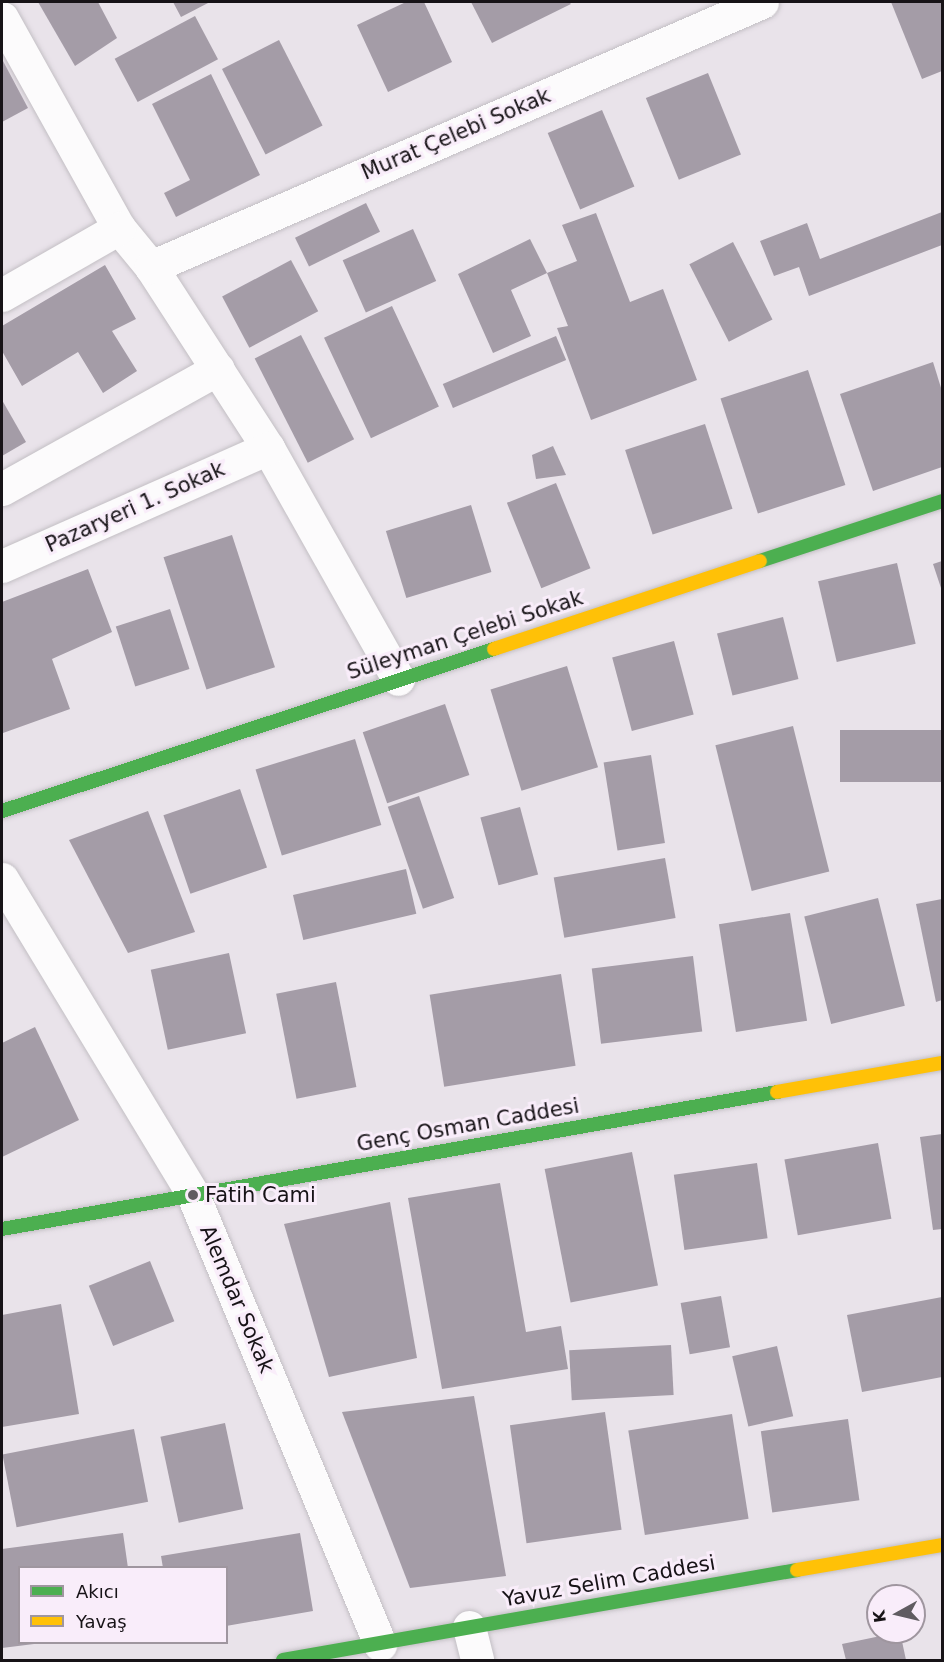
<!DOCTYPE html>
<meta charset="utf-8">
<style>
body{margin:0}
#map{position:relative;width:944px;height:1662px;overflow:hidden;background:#e9e3ea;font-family:"DejaVu Sans",sans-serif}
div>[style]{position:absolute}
.building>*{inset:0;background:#a49ca7;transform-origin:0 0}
.roads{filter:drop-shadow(0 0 2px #c3bfc4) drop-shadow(0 0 2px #c3bfc4)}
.street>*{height:33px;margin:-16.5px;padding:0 16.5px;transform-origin:16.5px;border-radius:16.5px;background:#fcfbfc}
.fast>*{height:14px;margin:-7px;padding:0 7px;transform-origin:7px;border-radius:7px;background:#4caf50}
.slow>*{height:14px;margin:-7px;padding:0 7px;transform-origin:7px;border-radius:7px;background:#ffc107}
.dots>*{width:16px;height:16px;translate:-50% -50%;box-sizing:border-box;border:3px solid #f9edfa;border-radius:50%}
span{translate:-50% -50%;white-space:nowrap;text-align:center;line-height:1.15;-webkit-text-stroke:6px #f9edfa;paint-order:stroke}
.street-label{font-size:21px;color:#171317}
.poi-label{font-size:21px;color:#171317}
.left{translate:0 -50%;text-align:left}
.frame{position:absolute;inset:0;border:3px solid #171317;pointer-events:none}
.legend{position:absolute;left:18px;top:1566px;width:210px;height:78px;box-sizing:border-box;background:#f9edfa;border:2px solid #9f969f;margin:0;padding:8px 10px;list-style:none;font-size:18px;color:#171317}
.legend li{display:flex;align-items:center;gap:12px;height:30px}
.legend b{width:30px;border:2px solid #9f969f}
.north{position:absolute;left:866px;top:1584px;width:60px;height:60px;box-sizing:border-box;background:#f9edfa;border:2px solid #9f969f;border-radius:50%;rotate:262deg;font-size:16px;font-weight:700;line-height:24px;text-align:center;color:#171317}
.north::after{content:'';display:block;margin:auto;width:21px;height:27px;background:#605c61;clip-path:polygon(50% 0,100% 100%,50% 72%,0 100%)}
</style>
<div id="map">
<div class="building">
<div style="clip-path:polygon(38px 2px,98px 2px,117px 38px,75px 66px)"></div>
<div style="clip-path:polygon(173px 2px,210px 2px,181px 17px)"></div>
<div style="clip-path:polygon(406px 2px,424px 2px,452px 62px,388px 92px,357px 25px)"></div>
<div style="clip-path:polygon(471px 2px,569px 2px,571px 4px,492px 43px)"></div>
<div style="clip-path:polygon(891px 2px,942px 2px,942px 71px,922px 79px)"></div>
<div style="left:195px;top:16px;width:49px;height:91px;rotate:62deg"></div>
<div style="left:279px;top:40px;width:96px;height:64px;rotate:63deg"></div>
<div style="clip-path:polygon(2px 59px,28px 108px,2px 122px)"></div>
<div style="left:708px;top:73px;width:88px;height:67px;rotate:68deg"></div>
<div style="clip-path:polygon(211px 74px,260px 175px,176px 217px,164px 193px,190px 180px,152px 104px)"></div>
<div style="left:602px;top:110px;width:83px;height:59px;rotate:67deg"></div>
<div style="left:366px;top:203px;width:32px;height:79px;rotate:64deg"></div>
<div style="clip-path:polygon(942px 212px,942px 245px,809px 296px,799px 267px,774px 276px,760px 241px,807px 223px,820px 259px)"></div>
<div style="clip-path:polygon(596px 213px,630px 302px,663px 289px,697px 380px,591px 420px,557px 328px,568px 326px,547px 273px,577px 261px,562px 225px)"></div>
<div style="left:413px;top:229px;width:57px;height:77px;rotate:66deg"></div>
<div style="clip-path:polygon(530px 239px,547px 273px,511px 290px,531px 336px,493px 353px,458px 274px)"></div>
<div style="left:733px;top:242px;width:87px;height:49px;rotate:63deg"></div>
<div style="left:291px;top:260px;width:58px;height:78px;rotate:62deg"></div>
<div style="clip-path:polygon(105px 265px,136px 319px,112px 331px,137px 371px,103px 393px,78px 352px,22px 386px,2px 351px,2px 326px)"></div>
<div style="left:392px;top:306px;width:111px;height:75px;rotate:65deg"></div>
<div style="left:301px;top:335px;width:117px;height:52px;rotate:63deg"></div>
<div style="left:556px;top:336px;width:26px;height:123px;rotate:67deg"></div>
<div style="clip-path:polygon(933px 362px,942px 391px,942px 467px,873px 491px,840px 394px)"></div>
<div style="left:808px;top:370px;width:121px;height:92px;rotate:72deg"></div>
<div style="clip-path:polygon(2px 400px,26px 442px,2px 456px)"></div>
<div style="left:705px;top:424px;width:89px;height:84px;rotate:72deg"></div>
<div style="clip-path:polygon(553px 446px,566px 475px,536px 479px,532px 455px)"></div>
<div style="left:556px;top:483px;width:92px;height:53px;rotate:68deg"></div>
<div style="left:471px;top:505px;width:70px;height:89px;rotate:73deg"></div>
<div style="left:232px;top:535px;width:139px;height:72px;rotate:72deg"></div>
<div style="clip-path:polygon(942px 561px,942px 591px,933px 564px)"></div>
<div style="left:897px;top:563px;width:83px;height:81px;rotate:77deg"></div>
<div style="clip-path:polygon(88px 569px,112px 632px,52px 659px,70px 709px,3px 733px,2px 602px)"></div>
<div style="left:170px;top:609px;width:63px;height:57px;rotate:72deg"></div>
<div style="left:783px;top:617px;width:64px;height:68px;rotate:76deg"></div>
<div style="left:674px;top:641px;width:76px;height:64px;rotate:75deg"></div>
<div style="left:567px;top:666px;width:106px;height:80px;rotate:73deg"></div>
<div style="left:445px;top:704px;width:75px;height:87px;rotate:71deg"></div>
<div style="left:793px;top:726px;width:150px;height:80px;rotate:76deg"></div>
<div style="left:942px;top:730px;width:52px;height:102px;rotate:90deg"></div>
<div style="left:355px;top:739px;width:90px;height:104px;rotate:73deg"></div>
<div style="left:651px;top:755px;width:89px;height:48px;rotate:81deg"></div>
<div style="left:240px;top:789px;width:83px;height:81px;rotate:71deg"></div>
<div style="left:419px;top:796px;width:108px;height:33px;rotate:71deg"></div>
<div style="left:520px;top:807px;width:70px;height:41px;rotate:75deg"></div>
<div style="clip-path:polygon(148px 811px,195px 932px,128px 953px,69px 840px)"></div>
<div style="left:665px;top:858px;width:61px;height:113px;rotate:80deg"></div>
<div style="left:406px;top:869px;width:46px;height:116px;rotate:77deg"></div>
<div style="left:878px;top:898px;width:111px;height:76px;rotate:76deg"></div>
<div style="clip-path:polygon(942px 899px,942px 1000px,936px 1002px,916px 904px)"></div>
<div style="left:790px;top:913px;width:109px;height:72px;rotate:81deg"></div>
<div style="left:229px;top:953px;width:82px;height:80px;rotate:78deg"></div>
<div style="left:693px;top:956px;width:76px;height:102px;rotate:83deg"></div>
<div style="left:561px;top:974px;width:93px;height:133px;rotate:81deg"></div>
<div style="left:336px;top:982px;width:107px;height:61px;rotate:79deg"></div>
<div style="clip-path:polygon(35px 1027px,79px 1120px,2px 1157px,2px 1043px)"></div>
<div style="clip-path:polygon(942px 1134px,942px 1229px,933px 1230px,920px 1137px)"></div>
<div style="left:878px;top:1143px;width:77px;height:95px;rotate:80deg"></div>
<div style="left:632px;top:1152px;width:136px;height:89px;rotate:79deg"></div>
<div style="left:757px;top:1163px;width:76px;height:84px;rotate:82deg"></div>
<div style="clip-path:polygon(500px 1183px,526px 1332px,561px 1326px,568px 1369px,442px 1389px,408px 1198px)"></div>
<div style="clip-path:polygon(390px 1202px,417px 1358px,329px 1377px,284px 1224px)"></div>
<div style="left:150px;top:1261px;width:65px;height:66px;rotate:68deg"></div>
<div style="left:721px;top:1296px;width:52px;height:41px;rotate:80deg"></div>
<div style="clip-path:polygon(942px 1297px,942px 1377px,862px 1392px,847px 1315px)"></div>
<div style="clip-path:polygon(61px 1304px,79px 1414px,2px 1427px,2px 1315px)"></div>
<div style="left:671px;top:1345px;width:50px;height:102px;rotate:87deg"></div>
<div style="left:777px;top:1346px;width:72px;height:46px;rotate:77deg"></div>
<div style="clip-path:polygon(474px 1396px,506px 1576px,410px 1588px,342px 1412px)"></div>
<div style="left:605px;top:1412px;width:119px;height:96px;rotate:82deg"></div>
<div style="left:732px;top:1414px;width:106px;height:105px;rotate:81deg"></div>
<div style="left:848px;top:1419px;width:82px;height:88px;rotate:82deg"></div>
<div style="left:225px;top:1423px;width:88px;height:66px;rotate:78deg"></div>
<div style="left:134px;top:1429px;width:74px;height:134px;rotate:79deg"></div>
<div style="clip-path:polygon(123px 1533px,128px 1568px,20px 1568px,20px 1642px,34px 1644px,2px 1648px,2px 1549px)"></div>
<div style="clip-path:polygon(300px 1533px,313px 1611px,226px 1626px,226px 1568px,163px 1568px,161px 1556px)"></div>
<div style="clip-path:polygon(900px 1632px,906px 1660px,846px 1660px,842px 1644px)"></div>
</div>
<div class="roads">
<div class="street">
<div style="left:2px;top:18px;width:240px;rotate:60.9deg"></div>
<div style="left:119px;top:228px;width:50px;rotate:50.6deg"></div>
<div style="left:151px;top:267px;width:216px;rotate:57.1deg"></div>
<div style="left:268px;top:448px;width:265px;rotate:60.6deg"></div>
<div style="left:151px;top:267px;width:666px;rotate:-23.45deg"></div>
<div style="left:2px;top:295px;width:135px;rotate:-29.8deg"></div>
<div style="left:2px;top:489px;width:247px;rotate:-29.1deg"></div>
<div style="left:2px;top:566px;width:291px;rotate:-23.9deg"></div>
<div style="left:2px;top:879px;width:369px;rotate:58.8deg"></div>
<div style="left:193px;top:1195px;width:487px;rotate:67.4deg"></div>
<div style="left:469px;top:1627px;width:34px;rotate:76deg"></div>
</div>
<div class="fast">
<div style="left:760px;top:561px;width:192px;rotate:-18.2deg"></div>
<div style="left:2px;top:811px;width:518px;rotate:-18.23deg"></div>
<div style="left:2px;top:1229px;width:787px;rotate:-10.02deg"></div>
<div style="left:283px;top:1660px;width:522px;rotate:-9.93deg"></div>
</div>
<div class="slow">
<div style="left:494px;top:649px;width:280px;rotate:-18.3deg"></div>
<div style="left:777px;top:1092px;width:168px;rotate:-10deg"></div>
<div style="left:797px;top:1570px;width:147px;rotate:-9.8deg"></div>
</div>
</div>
<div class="dots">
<div style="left:193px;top:1195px;background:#605c61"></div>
</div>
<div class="street-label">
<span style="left:456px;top:134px;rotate:-23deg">Murat Çelebi Sokak</span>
<span style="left:135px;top:507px;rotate:-24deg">Pazaryeri 1. Sokak</span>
<span style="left:465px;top:635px;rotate:-18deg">Süleyman Çelebi Sokak</span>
<span style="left:468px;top:1125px;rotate:-10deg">Genç Osman Caddesi</span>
<span style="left:237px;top:1299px;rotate:67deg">Alemdar Sokak</span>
<span style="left:609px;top:1581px;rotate:-10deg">Yavuz Selim Caddesi</span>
</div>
<div class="poi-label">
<span class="left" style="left:205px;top:1195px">Fatih Cami</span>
</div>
<div class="frame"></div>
<ul class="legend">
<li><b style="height:8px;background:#4caf50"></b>Akıcı</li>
<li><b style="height:8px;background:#ffc107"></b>Yavaş</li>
</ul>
<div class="north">K</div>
</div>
